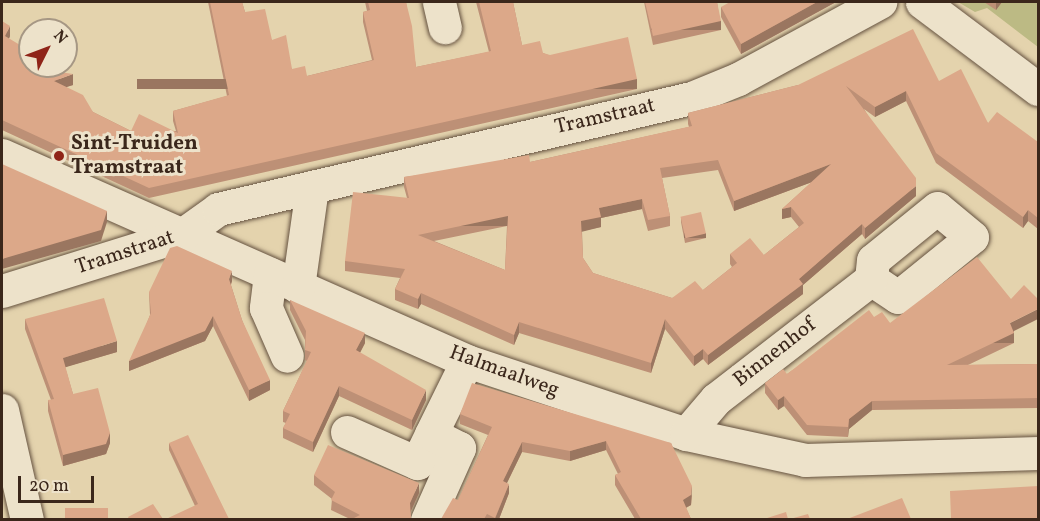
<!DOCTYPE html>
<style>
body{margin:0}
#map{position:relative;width:1040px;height:521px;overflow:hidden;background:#e4d3ad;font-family:Vollkorn,serif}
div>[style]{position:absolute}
.green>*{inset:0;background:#bcba84}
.roads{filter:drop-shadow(0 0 2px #655240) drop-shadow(0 0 2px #655240)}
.minor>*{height:33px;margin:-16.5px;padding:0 16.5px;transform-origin:16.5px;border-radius:16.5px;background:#ede2ca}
.wall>*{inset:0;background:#bd9076}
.shaded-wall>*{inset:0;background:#9a7660;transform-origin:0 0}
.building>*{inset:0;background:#dca889;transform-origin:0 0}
.dots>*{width:16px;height:16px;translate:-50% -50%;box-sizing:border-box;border:3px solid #ede2ca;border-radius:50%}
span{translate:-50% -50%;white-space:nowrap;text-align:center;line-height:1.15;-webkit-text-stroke:6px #ede2ca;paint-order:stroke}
.street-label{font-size:21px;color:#3b271b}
.poi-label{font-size:21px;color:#3b271b;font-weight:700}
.left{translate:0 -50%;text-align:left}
.frame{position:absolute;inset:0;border:3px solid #3b271b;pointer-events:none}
.north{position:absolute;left:18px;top:18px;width:60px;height:60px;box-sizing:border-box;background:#ede2ca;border:2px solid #a69784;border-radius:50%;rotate:48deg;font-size:16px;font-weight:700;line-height:24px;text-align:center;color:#3b271b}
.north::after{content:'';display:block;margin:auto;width:21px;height:27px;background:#8f2418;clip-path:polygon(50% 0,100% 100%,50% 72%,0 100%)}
.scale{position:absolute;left:18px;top:476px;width:76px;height:27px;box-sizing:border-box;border:3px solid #3b271b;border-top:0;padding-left:8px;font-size:18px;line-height:21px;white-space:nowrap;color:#3b271b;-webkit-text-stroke:4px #ede2ca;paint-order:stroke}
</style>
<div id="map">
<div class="green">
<div style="clip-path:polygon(958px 2px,1038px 2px,1038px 47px,987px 8px,975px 12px)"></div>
</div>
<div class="roads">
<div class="minor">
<div style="left:439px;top:2px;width:26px;rotate:77deg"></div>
<div style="left:922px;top:2px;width:145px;rotate:36.9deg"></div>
<div style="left:2px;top:155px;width:509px;rotate:23.89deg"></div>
<div style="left:467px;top:361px;width:231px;rotate:18.4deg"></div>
<div style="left:686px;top:434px;width:122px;rotate:12.3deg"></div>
<div style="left:805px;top:460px;width:233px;rotate:-1.7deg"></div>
<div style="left:270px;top:274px;width:34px;rotate:97deg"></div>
<div style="left:266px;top:308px;width:52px;rotate:66.4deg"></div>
<div style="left:298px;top:287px;width:101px;rotate:-82deg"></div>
<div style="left:2px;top:291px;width:189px;rotate:-17.3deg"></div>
<div style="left:182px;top:235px;width:44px;rotate:-35.8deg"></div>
<div style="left:218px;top:209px;width:489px;rotate:-13.2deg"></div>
<div style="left:694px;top:97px;width:48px;rotate:-22.2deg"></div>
<div style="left:738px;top:79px;width:162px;rotate:-28.5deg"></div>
<div style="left:2px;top:410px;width:113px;rotate:77.2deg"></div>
<div style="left:347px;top:432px;width:77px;rotate:23.9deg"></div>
<div style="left:417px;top:463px;width:32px;rotate:-64deg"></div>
<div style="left:686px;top:434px;width:46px;rotate:-49.4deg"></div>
<div style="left:716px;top:399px;width:196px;rotate:-37.7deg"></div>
<div style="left:871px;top:279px;width:32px;rotate:34deg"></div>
<div style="left:898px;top:297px;width:95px;rotate:-39deg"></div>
<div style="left:972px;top:237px;width:45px;rotate:-140.4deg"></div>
<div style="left:937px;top:208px;width:82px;rotate:140.9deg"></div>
<div style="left:873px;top:260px;width:19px;rotate:96deg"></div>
<div style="left:427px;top:520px;width:79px;rotate:-66deg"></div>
<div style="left:459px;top:448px;width:31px;rotate:-153deg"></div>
<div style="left:431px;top:434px;width:81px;rotate:-63.7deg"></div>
</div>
</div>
<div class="wall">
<div style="clip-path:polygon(208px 2px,242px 2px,245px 12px,272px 40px,292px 69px,307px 76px,372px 60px,363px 22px,363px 12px,367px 11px,365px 2px,406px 2px,416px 67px,489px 52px,476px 2px,513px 2px,522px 45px,637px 89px,149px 198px,2px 130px,2px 21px,10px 36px,9px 39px,37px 68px,73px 85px,66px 87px,93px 112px,131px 131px,176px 131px,173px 121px,173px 111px,227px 96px)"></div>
<div style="clip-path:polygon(644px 2px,717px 2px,721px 30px,653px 45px)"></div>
<div style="clip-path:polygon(836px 2px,741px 54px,721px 17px,721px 7px)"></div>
<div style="clip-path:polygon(984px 2px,1002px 2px,996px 10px)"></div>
<div style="clip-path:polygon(evenodd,939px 81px,988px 123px,1038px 142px,1038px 229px,1028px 221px,1023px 228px,936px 163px,906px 101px,875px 117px,864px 109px,916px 196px,865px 239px,862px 234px,803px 285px,803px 294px,708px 365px,703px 359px,694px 366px,665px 329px,651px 373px,519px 333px,514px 345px,421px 304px,418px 309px,395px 300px,395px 289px,400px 278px,345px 271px,345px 261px,407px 198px,404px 187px,404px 177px,530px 162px,689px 127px,688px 124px,688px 113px,798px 85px,939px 81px,718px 170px,734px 211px,812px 182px,782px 209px,782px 219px,791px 217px,799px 227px,764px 255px,730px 254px,730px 264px,732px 267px,703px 290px,672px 298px,593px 273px,583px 258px,582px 231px,601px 227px,601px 218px,642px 209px,648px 231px,670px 226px,670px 216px,662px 178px,718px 170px,939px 81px,507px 226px,505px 270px,434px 241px,507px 226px)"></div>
<div style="clip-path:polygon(681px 217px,706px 238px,685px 243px,681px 222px)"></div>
<div style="clip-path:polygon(232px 281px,231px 285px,242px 320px,270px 390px,249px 401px,213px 326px,205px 341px,129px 371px,150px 315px,149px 292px)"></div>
<div style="clip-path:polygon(290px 300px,365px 343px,360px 353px,426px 400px,412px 430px,339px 396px,313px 452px,283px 438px,283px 428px,286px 423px,283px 422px,283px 411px,307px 361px,305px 360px,305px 340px,290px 310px)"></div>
<div style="clip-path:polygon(874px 317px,890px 323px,1014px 331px,1014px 343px,968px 365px,1038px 364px,1038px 408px,872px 410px,849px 429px,848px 437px,807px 435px,784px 406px,778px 410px,765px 393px,765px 383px,787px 374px)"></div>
<div style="clip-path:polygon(25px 319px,117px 352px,65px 367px,73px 394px,110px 443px,106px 454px,63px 466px,48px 411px,48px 400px,51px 400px,25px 329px)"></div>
<div style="clip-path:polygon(460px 414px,671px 443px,692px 496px,691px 505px,686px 508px,691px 519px,635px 519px,615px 485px,615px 475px,618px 474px,606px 450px,570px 461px,522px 452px,507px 483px,509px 493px,499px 519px,441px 519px,458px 500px,488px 435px,460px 424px)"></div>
<div style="clip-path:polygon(169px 443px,229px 519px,195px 506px,169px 450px)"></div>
<div style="clip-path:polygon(314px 475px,419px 493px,411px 511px,411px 519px,350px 519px,331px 510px,332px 499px,314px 485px)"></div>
</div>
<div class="shaded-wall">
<div style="clip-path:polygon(817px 2px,836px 2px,741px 54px,741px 44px)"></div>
<div style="clip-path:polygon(996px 2px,1002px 2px,996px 10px)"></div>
<div style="left:721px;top:21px;width:9px;height:70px;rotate:90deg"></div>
<div style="clip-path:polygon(10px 26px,10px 36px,5px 47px,5px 36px)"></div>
<div style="clip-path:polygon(73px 74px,73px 85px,54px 91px,54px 81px)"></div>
<div style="left:637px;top:79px;width:10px;height:500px;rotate:90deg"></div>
<div style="clip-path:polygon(906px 91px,906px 101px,875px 117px,875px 107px)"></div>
<div style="clip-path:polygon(831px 164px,831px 175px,734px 211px,734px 201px)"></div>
<div style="clip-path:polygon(916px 186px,916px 196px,865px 239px,865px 228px)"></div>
<div style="clip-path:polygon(642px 199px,642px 209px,601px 218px,601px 227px,581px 232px,581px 221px,599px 208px)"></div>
<div style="clip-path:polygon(791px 207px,791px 217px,782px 219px,782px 209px)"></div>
<div style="clip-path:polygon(1028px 210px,1028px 221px,1023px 228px,1023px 217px)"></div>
<div style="clip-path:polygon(107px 211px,107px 222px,101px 241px,2px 269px,2px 259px)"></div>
<div style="left:508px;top:216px;width:10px;height:92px;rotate:90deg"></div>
<div style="clip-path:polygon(862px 224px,862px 234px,803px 285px,803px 294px,708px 365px,708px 355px,799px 279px)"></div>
<div style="left:706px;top:233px;width:5px;height:22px;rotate:90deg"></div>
<div style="clip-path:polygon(232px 271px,232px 281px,229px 289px,229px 279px)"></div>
<div style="clip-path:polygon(421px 293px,421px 304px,418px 309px,418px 299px)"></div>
<div style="clip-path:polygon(1038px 309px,1038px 319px,1010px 333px,1010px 323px)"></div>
<div style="clip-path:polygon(213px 316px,213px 326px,205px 341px,129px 371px,129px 361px)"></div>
<div style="clip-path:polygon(665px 319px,665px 329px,651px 373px,651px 363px)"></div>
<div style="clip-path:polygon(519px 322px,519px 333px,514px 345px,514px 335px)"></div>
<div style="clip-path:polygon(365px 333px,365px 343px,356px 360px,356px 350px)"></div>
<div style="left:1014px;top:333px;width:10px;height:74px;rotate:90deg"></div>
<div style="clip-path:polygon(117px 341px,117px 352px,63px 368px,63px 358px)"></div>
<div style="clip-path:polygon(703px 349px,703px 359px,694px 366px,694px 356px)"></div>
<div style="clip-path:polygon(270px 380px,270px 390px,249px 401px,249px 390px)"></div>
<div style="clip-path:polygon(339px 386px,339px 396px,313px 452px,313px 442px)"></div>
<div style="clip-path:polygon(426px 390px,426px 400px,412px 430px,412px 420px)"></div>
<div style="clip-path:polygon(784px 396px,784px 406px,778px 410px,778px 400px)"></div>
<div style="clip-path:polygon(872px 401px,872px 410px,849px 429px,848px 437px,849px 419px)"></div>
<div style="clip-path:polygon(110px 433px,110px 443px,106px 454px,63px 466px,63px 455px)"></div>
<div style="clip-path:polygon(606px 441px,606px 450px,570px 461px,570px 451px)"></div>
<div style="clip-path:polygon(522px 442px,522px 452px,503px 491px,503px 481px)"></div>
<div style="clip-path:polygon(419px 483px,419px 493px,410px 513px,410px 503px)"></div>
<div style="clip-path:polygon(509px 484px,509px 493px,499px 519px,495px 519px)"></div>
<div style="clip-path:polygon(692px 486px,691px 505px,683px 509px,683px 500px)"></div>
</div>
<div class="building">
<div style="clip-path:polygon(210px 2px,242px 2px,245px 12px,265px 9px,272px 40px,286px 35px,292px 69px,305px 66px,307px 76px,374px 60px,363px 12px,370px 10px,368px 2px,406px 2px,412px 26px,416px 67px,491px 51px,479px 2px,513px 2px,522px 45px,540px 41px,543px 53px,550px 55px,628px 37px,637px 79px,149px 188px,2px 120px,2px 21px,10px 26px,5px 36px,30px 51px,30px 66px,33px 66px,33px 68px,73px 74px,54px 81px,83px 95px,93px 112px,131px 131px,139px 114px,178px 133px,173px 111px,229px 95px)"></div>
<div style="clip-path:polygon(645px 2px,717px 2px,721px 21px,653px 36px)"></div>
<div style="clip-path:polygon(730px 2px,817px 2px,741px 44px,721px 7px)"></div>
<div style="clip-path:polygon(evenodd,913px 29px,939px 81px,961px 69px,988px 123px,997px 112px,1038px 142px,1038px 218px,1028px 210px,1023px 217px,936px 153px,906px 91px,875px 107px,846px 86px,916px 178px,916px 186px,865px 228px,862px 224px,799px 279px,803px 284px,708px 355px,703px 349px,694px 356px,665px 319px,651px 363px,519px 322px,514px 335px,421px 293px,418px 299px,395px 289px,405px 269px,345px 261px,353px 192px,409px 198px,404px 177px,529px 155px,530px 162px,692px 126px,688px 113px,798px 85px,913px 29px,718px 160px,734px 201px,831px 164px,782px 209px,791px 207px,804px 223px,764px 255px,750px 238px,730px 254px,737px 263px,703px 290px,695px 281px,672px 298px,593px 273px,583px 258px,581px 221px,601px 217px,599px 208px,642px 199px,648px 220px,670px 216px,660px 168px,718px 160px,913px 29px,508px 216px,505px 270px,418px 235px,508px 216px)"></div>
<div style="clip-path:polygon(2px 164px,107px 211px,101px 230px,2px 259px)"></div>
<div style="left:701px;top:212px;width:22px;height:21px;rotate:77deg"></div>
<div style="clip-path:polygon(177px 246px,232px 271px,229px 279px,242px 320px,270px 380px,249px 390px,213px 316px,205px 331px,129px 361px,151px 313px,149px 292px,170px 248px)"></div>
<div style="clip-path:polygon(977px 257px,1011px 299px,1024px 285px,1038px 299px,1038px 309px,1010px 323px,1014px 333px,947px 365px,1038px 364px,1038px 398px,872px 401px,849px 419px,848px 427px,807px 425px,784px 396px,778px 400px,765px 383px,783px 369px,787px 374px,869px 310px,874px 317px,882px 312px,890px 323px)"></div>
<div style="clip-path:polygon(104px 298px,117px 341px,63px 358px,73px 394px,98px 388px,110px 433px,106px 444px,63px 455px,48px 400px,54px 399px,25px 319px)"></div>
<div style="clip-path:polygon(290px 300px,365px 333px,356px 350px,426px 390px,412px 420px,339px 386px,313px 442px,283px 428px,290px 414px,283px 411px,311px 352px,305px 350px,306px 331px)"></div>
<div style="clip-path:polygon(472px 383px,671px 443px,692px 486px,691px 495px,683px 500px,691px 519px,641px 519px,615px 475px,621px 472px,606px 441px,570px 451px,522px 442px,503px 481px,509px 484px,495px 518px,487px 514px,484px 519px,441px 519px,453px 498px,458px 500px,492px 427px,460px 414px)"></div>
<div style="clip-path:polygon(188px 435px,229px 519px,166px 519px,198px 504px,169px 443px)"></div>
<div style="clip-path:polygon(328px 445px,419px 483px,410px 503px,411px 519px,352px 519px,360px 515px,331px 500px,335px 492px,314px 475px)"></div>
<div style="clip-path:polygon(1038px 486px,1038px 519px,951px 519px,950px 491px)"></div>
<div style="clip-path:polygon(902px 498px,911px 519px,847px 519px)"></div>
<div style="clip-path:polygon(153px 504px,163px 519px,129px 519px,128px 517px)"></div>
<div style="left:65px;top:508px;width:43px;height:11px"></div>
<div style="clip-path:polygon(786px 512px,788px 519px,764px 519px)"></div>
<div style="clip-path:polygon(808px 514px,810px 519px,790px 519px)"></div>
</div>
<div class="dots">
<div style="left:59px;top:156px;background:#8f2418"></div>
</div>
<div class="street-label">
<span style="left:605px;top:117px;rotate:-13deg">Tramstraat</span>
<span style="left:125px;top:253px;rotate:-18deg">Tramstraat</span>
<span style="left:775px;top:353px;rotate:-38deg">Binnenhof</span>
<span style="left:504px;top:372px;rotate:20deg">Halmaalweg</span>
</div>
<div class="poi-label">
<span class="left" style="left:71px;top:156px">Sint-Truiden<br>Tramstraat</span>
</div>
<div class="frame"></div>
<div class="north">N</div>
<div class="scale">20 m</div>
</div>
